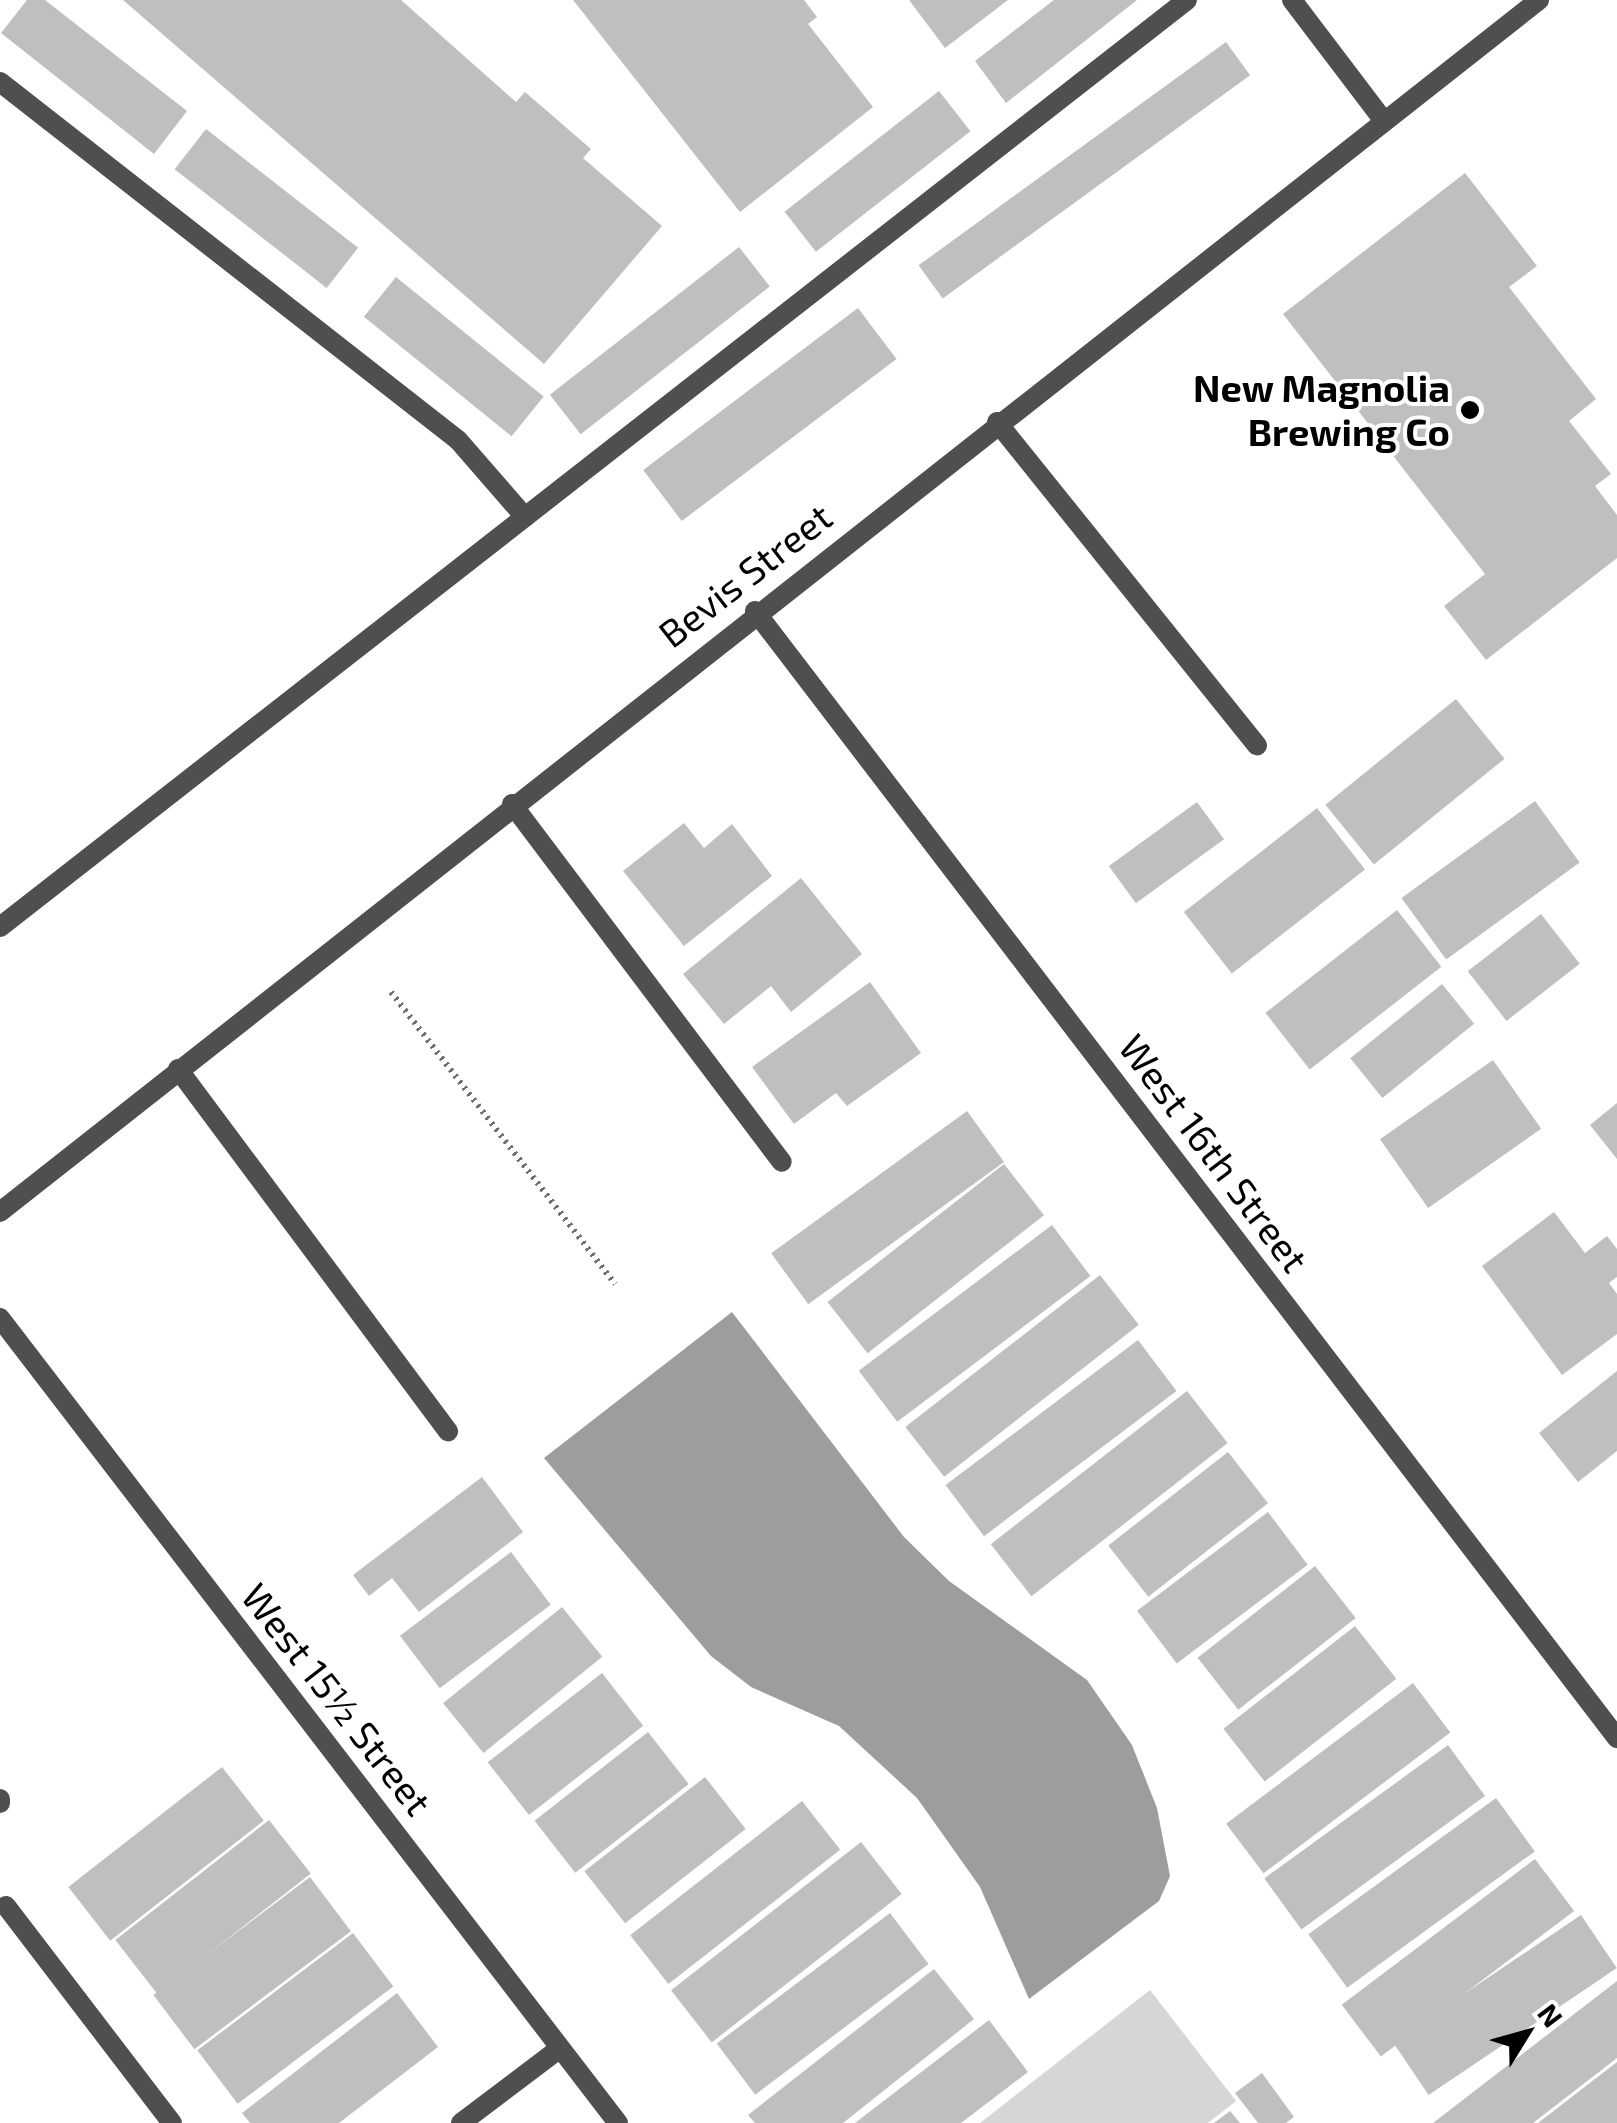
<!DOCTYPE html>
<meta charset="utf-8">
<style>
body{margin:0}
#map{position:relative;width:1617px;height:2123px;overflow:hidden;background:#fff;font-family:"Exo 2",sans-serif}
div>[style]{position:absolute}
.green>*{inset:0;background:#d6d6d6}
.water>*{inset:0;background:#9d9d9d}
.building>*{inset:0;background:#bfbfbf;transform-origin:0 0}
.path>*{height:6px;margin-top:-3px;transform-origin:0;background:repeating-linear-gradient(90deg,#717171 0 2.5px,transparent 0 7.5px)}
.lane>*{height:20px;margin:-10px;padding:0 10px;transform-origin:10px;border-radius:10px;background:#4f4f4f}
.street>*{height:20px;margin:-10px;padding:0 10px;transform-origin:10px;border-radius:10px;background:#4f4f4f}
.dots>*{width:28px;height:28px;translate:-50% -50%;box-sizing:border-box;border:5px solid #fff;border-radius:50%}
span{translate:-50% -50%;white-space:nowrap;text-align:center;line-height:1.15;-webkit-text-stroke:8px #fff;paint-order:stroke}
.poi-label{font-size:38px;color:#000;font-weight:700}
.right{translate:-100% -50%;text-align:right}
.street-label{font-size:38px;color:#000}
.north{position:absolute;left:1477px;top:1983px;width:100px;height:100px;-webkit-text-stroke:8px #fff;paint-order:stroke;rotate:53deg;font-size:28px;font-weight:700;line-height:40px;text-align:center;color:#000}
.north::after{content:'';display:block;margin:auto;width:35px;height:45px;background:#000;clip-path:polygon(50% 0,100% 100%,50% 72%,0 100%)}
</style>
<div id="map">
<div class="green">
<div style="clip-path:polygon(1150px 1990px,1236px 2101px,1208px 2123px,980px 2123px)"></div>
</div>
<div class="water">
<div style="clip-path:polygon(732px 1312px,904px 1537px,949px 1581px,1087px 1680px,1132px 1745px,1157px 1808px,1170px 1876px,1159px 1901px,1029px 1999px,980px 1887px,917px 1798px,839px 1726px,751px 1687px,711px 1656px,544px 1458px)"></div>
</div>
<div class="building">
<div style="clip-path:polygon(27px 0,45px 0,187px 111px,154px 154px,1px 33px)"></div>
<div style="clip-path:polygon(123px 0,401px 0,516px 102px,525px 92px,591px 149px,583px 158px,662px 226px,544px 364px)"></div>
<div style="clip-path:polygon(573px 0,804px 0,817px 17px,808px 24px,873px 107px,740px 212px)"></div>
<div style="clip-path:polygon(909px 0,1008px 0,945px 48px)"></div>
<div style="clip-path:polygon(1054px 0,1137px 0,1006px 103px,975px 61px)"></div>
<div style="left:1226px;top:42px;width:41px;height:380px;rotate:54deg"></div>
<div style="left:939px;top:91px;width:51px;height:196px;rotate:52deg"></div>
<div style="left:206px;top:129px;width:193px;height:51px;rotate:38deg"></div>
<div style="clip-path:polygon(1465px 173px,1537px 266px,1509px 287px,1596px 399px,1569px 421px,1611px 474px,1595px 486px,1617px 515px,1617px 558px,1486px 660px,1444px 606px,1485px 574px,1283px 314px)"></div>
<div style="left:739px;top:247px;width:50px;height:240px;rotate:52deg"></div>
<div style="left:396px;top:277px;width:190px;height:51px;rotate:39deg"></div>
<div style="left:858px;top:308px;width:64px;height:269px;rotate:53deg"></div>
<div style="left:1456px;top:699px;width:77px;height:168px;rotate:51deg"></div>
<div style="left:1535px;top:801px;width:76px;height:165px;rotate:54deg"></div>
<div style="left:1197px;top:802px;width:46px;height:109px;rotate:54deg"></div>
<div style="left:1317px;top:808px;width:78px;height:169px;rotate:52deg"></div>
<div style="clip-path:polygon(684px 823px,704px 848px,732px 824px,772px 876px,684px 946px,623px 871px)"></div>
<div style="clip-path:polygon(801px 878px,862px 954px,791px 1012px,771px 986px,724px 1024px,683px 974px)"></div>
<div style="left:1397px;top:910px;width:72px;height:167px;rotate:52deg"></div>
<div style="left:1541px;top:914px;width:63px;height:93px;rotate:52deg"></div>
<div style="clip-path:polygon(870px 982px,921px 1053px,847px 1106px,836px 1093px,794px 1124px,752px 1067px)"></div>
<div style="left:1442px;top:984px;width:51px;height:118px;rotate:51deg"></div>
<div style="left:1493px;top:1060px;width:84px;height:138px;rotate:55deg"></div>
<div style="clip-path:polygon(1617px 1103px,1617px 1159px,1590px 1125px)"></div>
<div style="left:967px;top:1111px;width:63px;height:242px;rotate:54deg"></div>
<div style="left:1004px;top:1164px;width:65px;height:224px;rotate:52deg"></div>
<div style="clip-path:polygon(1554px 1212px,1585px 1253px,1607px 1236px,1617px 1249px,1617px 1277px,1609px 1283px,1617px 1294px,1617px 1334px,1562px 1375px,1482px 1266px)"></div>
<div style="left:1052px;top:1225px;width:64px;height:242px;rotate:53deg"></div>
<div style="left:1100px;top:1275px;width:63px;height:247px;rotate:52deg"></div>
<div style="left:1138px;top:1340px;width:64px;height:241px;rotate:53deg"></div>
<div style="clip-path:polygon(1617px 1371px,1617px 1451px,1578px 1482px,1539px 1433px)"></div>
<div style="left:1187px;top:1391px;width:66px;height:249px;rotate:52deg"></div>
<div style="left:1228px;top:1452px;width:65px;height:152px;rotate:52deg"></div>
<div style="clip-path:polygon(482px 1477px,523px 1532px,419px 1612px,392px 1578px,369px 1596px,353px 1575px)"></div>
<div style="left:1268px;top:1512px;width:66px;height:164px;rotate:53deg"></div>
<div style="left:511px;top:1552px;width:66px;height:139px;rotate:53deg"></div>
<div style="left:1315px;top:1566px;width:66px;height:149px;rotate:52deg"></div>
<div style="left:562px;top:1607px;width:64px;height:153px;rotate:51deg"></div>
<div style="left:1355px;top:1626px;width:67px;height:167px;rotate:52deg"></div>
<div style="left:602px;top:1673px;width:67px;height:145px;rotate:52deg"></div>
<div style="left:1413px;top:1683px;width:62px;height:234px;rotate:53deg"></div>
<div style="left:648px;top:1732px;width:66px;height:144px;rotate:52deg"></div>
<div style="left:1448px;top:1745px;width:63px;height:227px;rotate:54deg"></div>
<div style="left:222px;top:1767px;width:68px;height:195px;rotate:52deg"></div>
<div style="left:705px;top:1777px;width:66px;height:153px;rotate:52deg"></div>
<div style="left:1496px;top:1798px;width:66px;height:232px;rotate:54deg"></div>
<div style="left:802px;top:1801px;width:62px;height:218px;rotate:52deg"></div>
<div style="left:269px;top:1820px;width:68px;height:195px;rotate:52deg"></div>
<div style="left:861px;top:1842px;width:66px;height:241px;rotate:52deg"></div>
<div style="left:1535px;top:1859px;width:65px;height:242px;rotate:53deg"></div>
<div style="left:310px;top:1877px;width:68px;height:196px;rotate:53deg"></div>
<div style="left:890px;top:1913px;width:64px;height:217px;rotate:53deg"></div>
<div style="left:1581px;top:1915px;width:64px;height:227px;rotate:56deg"></div>
<div style="left:353px;top:1933px;width:67px;height:195px;rotate:53deg"></div>
<div style="clip-path:polygon(934px 1969px,974px 2019px,843px 2123px,755px 2123px,748px 2115px)"></div>
<div style="clip-path:polygon(1617px 1981px,1617px 2058px,1533px 2123px,1433px 2123px)"></div>
<div style="clip-path:polygon(397px 1993px,438px 2047px,339px 2123px,250px 2123px,242px 2113px)"></div>
<div style="clip-path:polygon(989px 2020px,1028px 2072px,961px 2123px,855px 2123px)"></div>
<div style="clip-path:polygon(1617px 2062px,1617px 2123px,1538px 2123px)"></div>
<div style="clip-path:polygon(1262px 2073px,1294px 2117px,1286px 2123px,1258px 2123px,1235px 2093px)"></div>
<div style="clip-path:polygon(1230px 2111px,1240px 2123px,1214px 2123px)"></div>
</div>
<div class="path">
<div style="left:391px;top:992px;width:368px;rotate:52.5deg"></div>
</div>
<div class="lane">
<div style="left:1292px;top:0;width:152px;rotate:52.8deg"></div>
<div style="left:0;top:82px;width:581px;rotate:38.01deg"></div>
<div style="left:458px;top:440px;width:102px;rotate:49deg"></div>
<div style="left:997px;top:422px;width:415px;rotate:51.2deg"></div>
<div style="left:512px;top:804px;width:448px;rotate:53deg"></div>
<div style="left:0;top:927px;width:1506px;rotate:-37.99deg"></div>
<div style="left:178px;top:1069px;width:452px;rotate:53.3deg"></div>
<div style="left:0;top:1799px;width:4px;rotate:90deg"></div>
</div>
<div class="street">
<div style="left:755px;top:611px;width:1419px;rotate:52.59deg"></div>
<div style="left:0;top:1212px;width:1959px;rotate:-38.22deg"></div>
<div style="left:0;top:1318px;width:1015px;rotate:52.49deg"></div>
<div style="left:6px;top:1906px;width:273px;rotate:52.6deg"></div>
<div style="left:461px;top:2123px;width:124px;rotate:-37.1deg"></div>
</div>
<div class="dots">
<div style="left:1470px;top:410px;background:#000"></div>
</div>
<div class="poi-label">
<span class="right" style="left:1450px;top:410px">New Magnolia<br>Brewing Co</span>
</div>
<div class="street-label">
<span style="left:745px;top:575px;rotate:-38deg">Bevis Street</span>
<span style="left:1214px;top:1153px;rotate:53deg">West 16th Street</span>
<span style="left:337px;top:1699px;rotate:52deg">West 15½ Street</span>
</div>
<div class="north">N</div>
</div>
